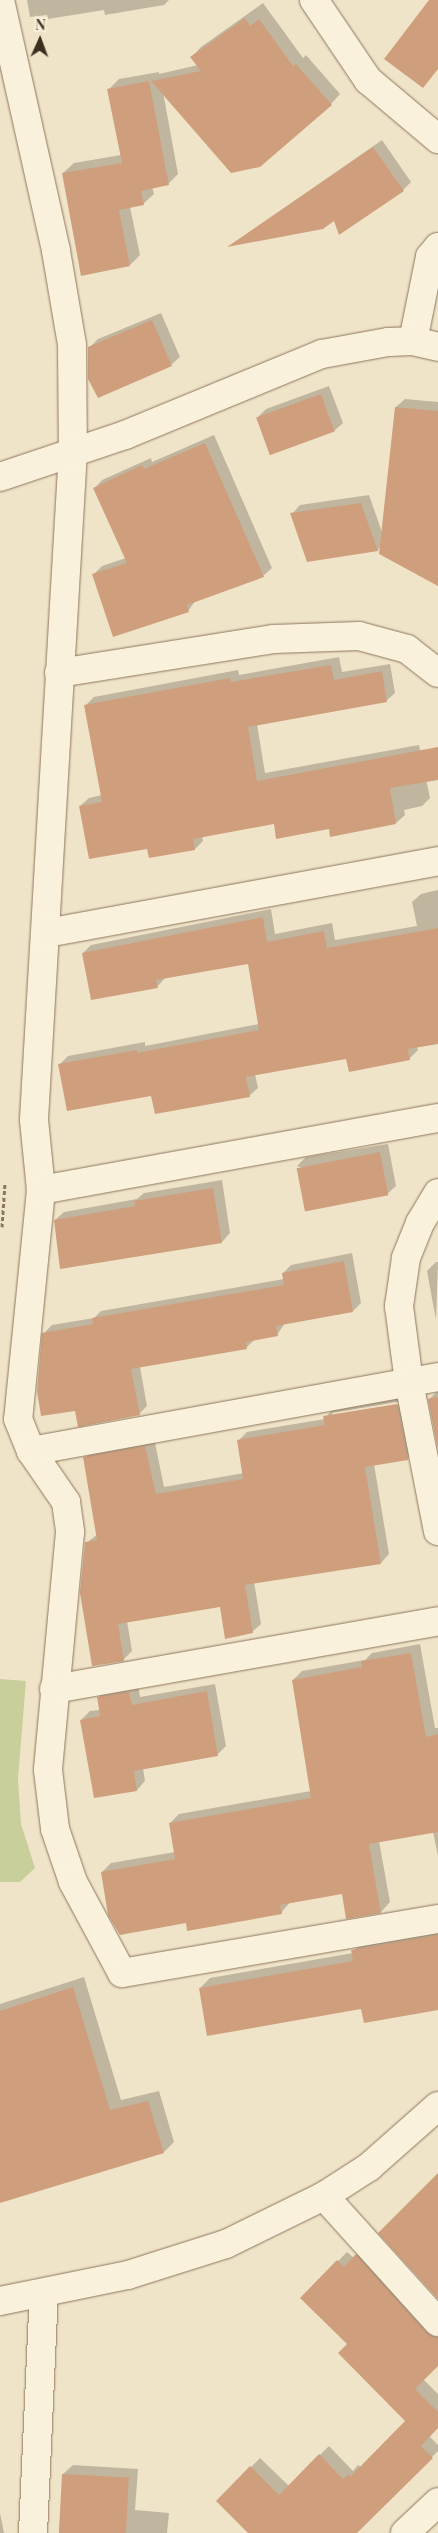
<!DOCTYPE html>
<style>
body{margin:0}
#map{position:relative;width:438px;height:2533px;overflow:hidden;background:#f0e4c8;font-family:"Playfair Display",serif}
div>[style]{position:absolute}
.green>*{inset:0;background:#c9cf9b}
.shadow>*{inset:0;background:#0003}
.building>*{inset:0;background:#cf9f7d;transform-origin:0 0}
.path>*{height:3px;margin-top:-1.5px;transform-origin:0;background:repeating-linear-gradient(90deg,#8d765c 0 4px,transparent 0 6.5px)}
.roads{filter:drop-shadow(0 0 1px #8d765c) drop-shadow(0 0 1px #8d765c)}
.street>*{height:28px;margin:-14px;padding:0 14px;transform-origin:14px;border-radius:14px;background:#faf1dc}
.secondary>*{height:28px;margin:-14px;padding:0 14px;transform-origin:14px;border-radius:14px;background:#faf1dc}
span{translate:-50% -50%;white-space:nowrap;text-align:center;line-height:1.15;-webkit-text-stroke:4px #f7eed8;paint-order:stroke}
.north{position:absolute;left:15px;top:15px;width:50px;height:50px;-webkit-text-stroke:4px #f7eed8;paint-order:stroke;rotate:2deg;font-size:14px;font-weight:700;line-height:20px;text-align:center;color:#3d2e20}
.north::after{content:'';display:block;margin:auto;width:18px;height:22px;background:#3d2e20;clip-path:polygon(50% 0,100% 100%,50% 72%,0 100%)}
</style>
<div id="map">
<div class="green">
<div style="clip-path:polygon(0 1679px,26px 1681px,18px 1779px,21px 1824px,35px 1868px,20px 1882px,0 1882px)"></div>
</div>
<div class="shadow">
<div style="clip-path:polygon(27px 0,169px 0,164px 5px,105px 15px,104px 10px,48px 19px,47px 15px,30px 17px)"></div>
<div style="clip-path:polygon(263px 3px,303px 58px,306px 55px,340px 94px,331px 104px,163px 92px,178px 174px,168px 184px,152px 187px,154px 194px,143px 204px,130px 207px,140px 255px,130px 265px,63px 173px,74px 163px,121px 155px,109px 89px,119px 79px,159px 72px,159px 74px,198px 65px,192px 57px,201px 47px)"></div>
<div style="clip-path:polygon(382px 140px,411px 182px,403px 190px,335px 219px,231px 245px)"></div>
<div style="clip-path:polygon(161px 313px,180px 357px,171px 365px,89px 348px,98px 339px)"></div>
<div style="clip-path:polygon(329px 386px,343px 423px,334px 431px,258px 417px,266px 409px)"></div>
<div style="clip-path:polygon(405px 399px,438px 402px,438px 584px,381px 546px,378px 550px,308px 560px,292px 514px,300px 505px,369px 495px,382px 532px,396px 407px)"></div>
<div style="clip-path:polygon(214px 435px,272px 568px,263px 576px,196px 600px,188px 611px,93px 575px,102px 566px,126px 558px,94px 489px,102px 480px,151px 458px,152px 462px)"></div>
<div style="clip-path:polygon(339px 657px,342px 672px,390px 664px,395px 693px,386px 701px,257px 724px,265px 773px,419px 745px,430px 798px,422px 806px,404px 810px,405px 815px,396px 823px,331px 835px,330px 827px,275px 822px,202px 836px,203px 841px,195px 849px,148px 848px,80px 806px,89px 798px,102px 795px,86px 705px,94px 697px,238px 670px,239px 675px)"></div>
<div style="clip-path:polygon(438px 890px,438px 1042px,417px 1046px,418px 1050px,409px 1059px,347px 1057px,255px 1074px,258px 1088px,249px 1096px,152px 1094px,60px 1064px,68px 1056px,145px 1042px,145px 1046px,259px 1024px,249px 963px,165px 978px,157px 987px,83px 953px,91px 945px,271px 909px,275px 934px,332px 923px,335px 940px,417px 926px,412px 902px,421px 894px)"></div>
<div style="clip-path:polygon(388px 1144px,396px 1186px,387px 1194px,297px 1166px,306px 1157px)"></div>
<div style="clip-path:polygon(222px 1180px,230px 1233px,222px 1242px,61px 1267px,55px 1220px,64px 1212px,137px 1199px,144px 1193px)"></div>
<div style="clip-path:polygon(352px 1253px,361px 1303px,353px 1311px,285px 1323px,277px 1335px,254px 1340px,246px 1348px,140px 1367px,147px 1406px,139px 1414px,76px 1409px,44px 1333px,52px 1325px,94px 1318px,101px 1311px,284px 1279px,283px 1273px,291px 1265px)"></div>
<div style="clip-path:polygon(436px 1262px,438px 1262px,436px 1320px,427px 1271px)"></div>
<div style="clip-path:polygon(438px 1391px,438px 1443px,429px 1399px)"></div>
<div style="clip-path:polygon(evenodd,405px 1396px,416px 1450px,408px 1458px,374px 1464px,389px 1554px,381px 1563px,254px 1582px,261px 1624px,252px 1632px,221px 1606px,127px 1621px,132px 1651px,123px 1660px,86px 1543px,98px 1534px,85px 1458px,93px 1450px,154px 1438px,164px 1487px,244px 1473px,238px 1441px,247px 1432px,325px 1419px,333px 1408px,405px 1396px,403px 1401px,404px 1404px,332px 1415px,332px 1413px,403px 1401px)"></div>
<div style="clip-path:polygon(420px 1644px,435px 1728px,438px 1728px,438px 1856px,433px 1832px,379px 1841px,390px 1902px,381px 1912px,347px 1917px,343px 1893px,290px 1902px,281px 1913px,187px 1922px,102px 1872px,111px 1863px,175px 1852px,170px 1823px,179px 1814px,311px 1791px,293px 1680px,302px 1671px,365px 1660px,372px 1653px)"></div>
<div style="clip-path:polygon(138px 1684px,140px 1697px,215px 1684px,226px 1746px,218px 1754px,143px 1768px,145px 1781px,137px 1790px,81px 1720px,90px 1711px,100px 1710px,98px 1698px,107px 1689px)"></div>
<div style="clip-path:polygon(438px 1927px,438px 2008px,362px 2007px,200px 1988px,210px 1978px,353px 1953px,362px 1940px)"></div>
<div style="clip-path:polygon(84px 1977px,121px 2100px,159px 2091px,174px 2142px,164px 2152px,0 2202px,0 2004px)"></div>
<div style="clip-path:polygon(366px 2246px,438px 2325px,438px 2364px,423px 2379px,438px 2394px,438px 2426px,429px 2436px,438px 2445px,438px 2451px,359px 2529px,320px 2533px,250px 2533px,218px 2501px,260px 2458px,289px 2486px,329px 2446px,353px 2471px,358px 2465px,361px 2467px,407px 2421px,349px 2344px,302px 2298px,347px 2252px,354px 2258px)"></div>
<div style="clip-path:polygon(73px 2465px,138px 2469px,135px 2510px,169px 2513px,167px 2533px,59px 2533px,63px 2474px)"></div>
<div style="clip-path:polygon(0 2513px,4px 2533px,0 2533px)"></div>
</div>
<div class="building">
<div style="clip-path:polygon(429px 0,438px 0,438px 69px,423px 88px,384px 59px)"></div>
<div style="clip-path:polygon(245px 18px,250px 26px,259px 19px,293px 66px,296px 64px,332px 105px,260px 167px,231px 173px,151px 81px,201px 71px,190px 57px)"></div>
<div style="clip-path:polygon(149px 81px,169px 185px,141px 191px,144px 205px,119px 210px,130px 266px,81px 276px,62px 173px,122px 163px,107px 89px)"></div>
<div style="clip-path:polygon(373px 147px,404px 191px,339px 235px,334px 221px,323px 229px,227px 247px)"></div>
<div style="clip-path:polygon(152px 320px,172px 366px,98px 398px,88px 379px,88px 347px)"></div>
<div style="left:321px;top:394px;width:40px;height:69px;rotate:70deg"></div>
<div style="clip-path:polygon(395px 407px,438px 411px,438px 586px,379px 554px)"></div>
<div style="clip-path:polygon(205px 443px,264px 577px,187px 605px,189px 612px,113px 637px,92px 574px,127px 563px,93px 488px,142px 465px,144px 469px)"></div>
<div style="clip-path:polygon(361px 503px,378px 551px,307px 562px,290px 513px)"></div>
<div style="clip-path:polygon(331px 665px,334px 680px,382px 671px,387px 702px,248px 727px,257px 781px,438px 747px,438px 780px,390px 788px,396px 824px,330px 837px,329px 829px,276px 839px,274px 824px,193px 839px,195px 850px,149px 858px,147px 849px,89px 859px,79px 806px,102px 802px,84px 705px,230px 678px,231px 682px)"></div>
<div style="clip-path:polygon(263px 917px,267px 942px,324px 931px,327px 948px,438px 928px,438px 1044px,408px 1049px,410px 1060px,349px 1072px,346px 1059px,246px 1077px,250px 1097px,155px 1114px,151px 1096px,67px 1111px,58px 1064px,137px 1050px,137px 1053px,259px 1030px,248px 964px,156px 980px,158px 988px,91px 1000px,82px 953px)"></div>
<div style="left:380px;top:1152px;width:44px;height:85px;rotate:79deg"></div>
<div style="clip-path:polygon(213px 1188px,222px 1243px,60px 1269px,54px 1220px,135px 1206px,134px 1201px)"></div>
<div style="clip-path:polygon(344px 1261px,353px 1312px,276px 1326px,278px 1336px,246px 1342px,247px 1349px,131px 1369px,140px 1415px,78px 1427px,75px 1411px,41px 1416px,37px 1391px,42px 1333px,93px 1324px,92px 1318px,284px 1285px,282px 1273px)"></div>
<div style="clip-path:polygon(438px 1397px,438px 1449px,428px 1399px)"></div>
<div style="clip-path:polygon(397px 1404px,408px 1460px,365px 1467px,381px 1564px,245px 1585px,253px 1633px,225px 1639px,220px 1607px,118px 1624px,124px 1661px,92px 1666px,80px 1593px,85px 1542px,97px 1540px,83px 1457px,145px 1446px,156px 1494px,243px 1479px,237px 1440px,325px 1425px,323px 1416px)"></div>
<div style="clip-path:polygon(411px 1653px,426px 1737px,438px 1734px,438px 1832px,369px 1844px,381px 1913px,346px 1919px,342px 1894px,280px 1905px,282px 1914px,187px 1931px,186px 1923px,120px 1935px,108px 1915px,101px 1872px,175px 1859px,169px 1823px,311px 1798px,292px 1680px,362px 1667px,361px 1661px)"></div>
<div style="clip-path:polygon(207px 1691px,218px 1756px,134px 1771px,137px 1791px,94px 1798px,80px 1720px,100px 1716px,97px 1697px,129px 1692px,132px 1705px)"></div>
<div style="clip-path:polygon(438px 1935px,438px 2010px,364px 2023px,361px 2009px,207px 2036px,199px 1988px,353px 1961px,351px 1950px)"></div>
<div style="clip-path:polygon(73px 1987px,110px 2110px,148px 2101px,164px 2153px,0 2203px,0 2011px)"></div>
<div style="clip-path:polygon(438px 2173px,438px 2299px,378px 2233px)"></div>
<div style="clip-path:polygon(356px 2254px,426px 2332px,438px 2337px,438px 2366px,415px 2389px,438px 2412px,438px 2428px,421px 2446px,433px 2458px,357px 2533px,248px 2533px,216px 2501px,250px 2466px,279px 2495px,319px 2454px,343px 2479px,349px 2474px,351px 2476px,405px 2421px,338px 2353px,347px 2344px,300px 2298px,337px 2260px,344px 2267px)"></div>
<div style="left:62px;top:2474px;width:67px;height:59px;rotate:3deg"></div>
</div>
<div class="path">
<div style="left:2px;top:1227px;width:44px;rotate:-86.1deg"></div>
</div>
<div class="roads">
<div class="street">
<div style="left:0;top:0;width:257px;rotate:77.4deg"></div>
<div style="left:56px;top:251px;width:95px;rotate:80.3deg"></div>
<div style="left:72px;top:345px;width:106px;rotate:89.5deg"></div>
<div style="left:73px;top:451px;width:670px;rotate:93.34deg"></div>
<div style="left:34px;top:1120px;width:70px;rotate:84.3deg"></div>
<div style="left:41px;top:1190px;width:230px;rotate:95.7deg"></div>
<div style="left:18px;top:1419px;width:35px;rotate:68deg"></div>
<div style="left:31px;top:1451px;width:62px;rotate:55.5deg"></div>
<div style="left:66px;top:1502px;width:30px;rotate:82deg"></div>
<div style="left:70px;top:1532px;width:239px;rotate:95.3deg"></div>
<div style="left:48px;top:1770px;width:59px;rotate:83.2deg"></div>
<div style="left:55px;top:1829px;width:56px;rotate:71.2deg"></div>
<div style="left:73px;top:1882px;width:103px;rotate:61.7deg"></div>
<div style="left:122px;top:1973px;width:321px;rotate:-9.7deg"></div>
<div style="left:314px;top:0;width:97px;rotate:56deg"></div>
<div style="left:368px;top:80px;width:92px;rotate:40.1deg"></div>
<div style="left:59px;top:673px;width:218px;rotate:-9deg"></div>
<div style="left:274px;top:639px;width:85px;rotate:-2deg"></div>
<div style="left:359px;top:636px;width:50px;rotate:15.2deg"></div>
<div style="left:407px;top:649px;width:39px;rotate:38deg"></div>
<div style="left:47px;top:933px;width:398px;rotate:-10.4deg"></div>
<div style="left:41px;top:1190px;width:403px;rotate:-10.3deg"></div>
<div style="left:438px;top:1193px;width:35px;rotate:121deg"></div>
<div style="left:420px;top:1223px;width:38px;rotate:112deg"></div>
<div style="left:406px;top:1258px;width:49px;rotate:98.3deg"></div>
<div style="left:399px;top:1306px;width:77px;rotate:82.5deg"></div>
<div style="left:409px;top:1382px;width:152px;rotate:79deg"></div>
<div style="left:31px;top:1451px;width:414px;rotate:-10.3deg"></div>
<div style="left:54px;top:1689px;width:390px;rotate:-10deg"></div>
<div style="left:324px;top:2196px;width:170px;rotate:47.9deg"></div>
<div style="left:33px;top:2533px;width:240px;rotate:-87.4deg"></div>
<div style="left:405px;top:2533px;width:45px;rotate:-43.2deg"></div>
</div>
<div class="secondary">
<div style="left:413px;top:341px;width:86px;rotate:-78.6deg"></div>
<div style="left:430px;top:257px;width:13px;rotate:-51deg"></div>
<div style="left:0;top:477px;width:132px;rotate:-18.6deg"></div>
<div style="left:125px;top:435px;width:213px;rotate:-22.4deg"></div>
<div style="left:322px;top:354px;width:67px;rotate:-10.3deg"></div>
<div style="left:388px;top:342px;width:25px;rotate:-2deg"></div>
<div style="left:413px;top:341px;width:26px;rotate:13deg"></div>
<div style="left:0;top:2301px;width:131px;rotate:-11.5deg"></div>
<div style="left:128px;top:2275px;width:103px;rotate:-17.6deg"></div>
<div style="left:226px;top:2244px;width:109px;rotate:-26.1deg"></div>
<div style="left:324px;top:2196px;width:54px;rotate:-32.8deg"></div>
<div style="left:369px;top:2167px;width:92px;rotate:-41.5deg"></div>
</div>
</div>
<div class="north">N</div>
</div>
